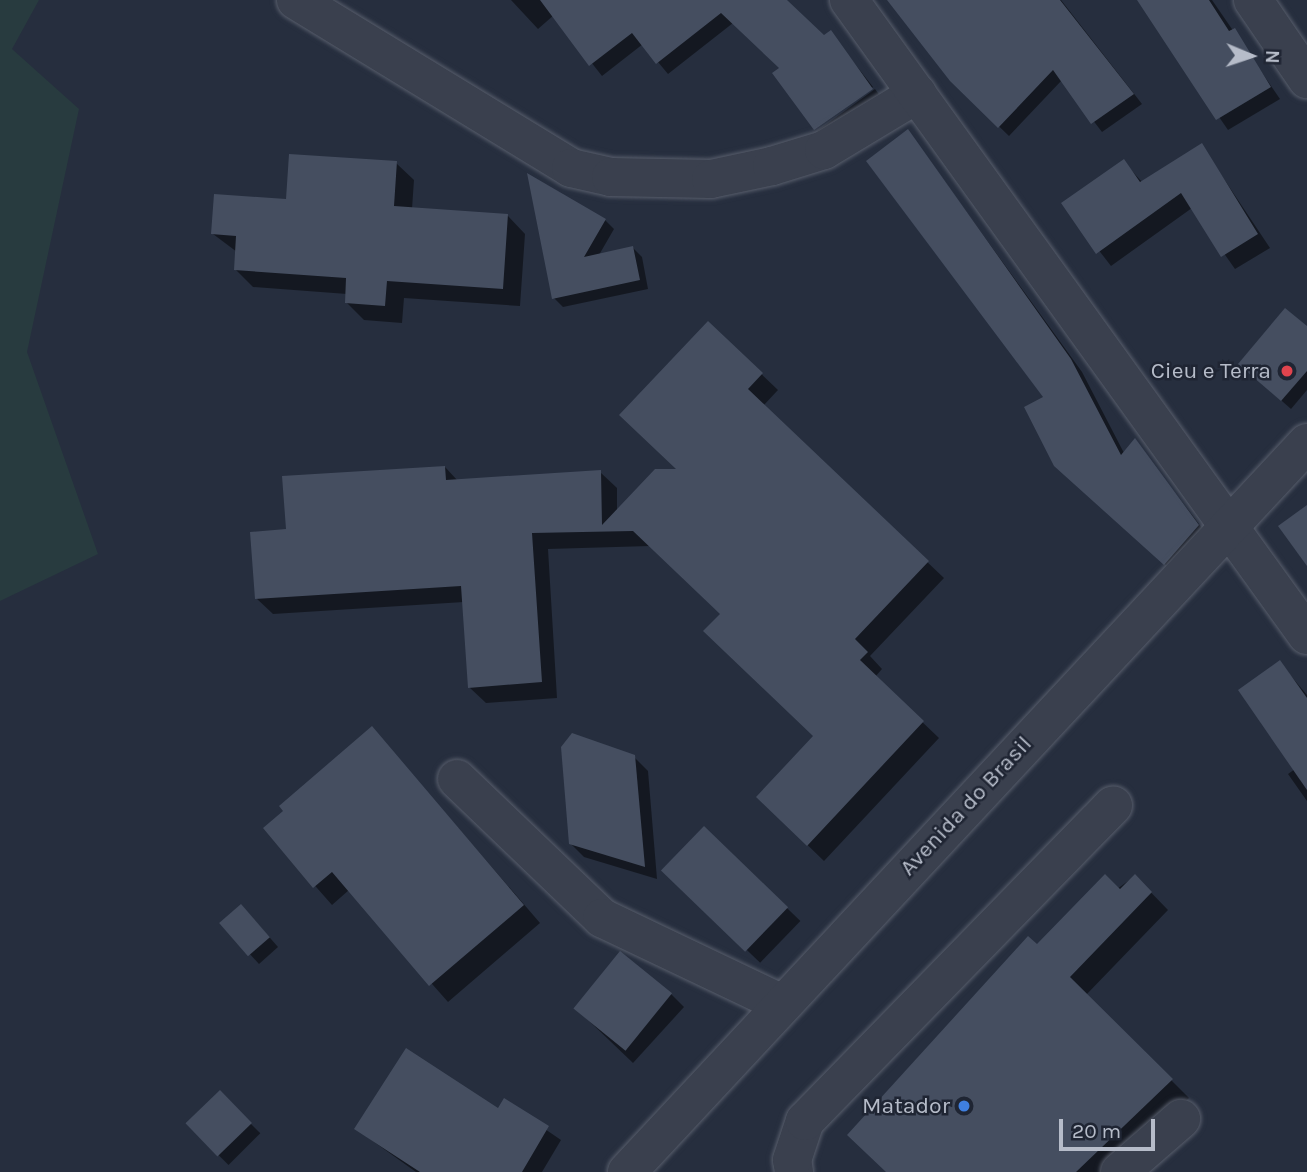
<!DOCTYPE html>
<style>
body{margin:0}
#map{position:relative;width:1307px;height:1172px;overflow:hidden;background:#262e3e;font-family:Karla,sans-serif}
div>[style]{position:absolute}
.green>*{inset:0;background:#283b3f}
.shadow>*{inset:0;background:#0007;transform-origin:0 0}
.building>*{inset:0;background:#454e60;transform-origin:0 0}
.roads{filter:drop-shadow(0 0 2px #585e6c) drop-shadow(0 0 2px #585e6c)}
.minor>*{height:38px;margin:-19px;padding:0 19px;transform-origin:19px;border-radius:19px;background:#3a404e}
.dots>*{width:19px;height:19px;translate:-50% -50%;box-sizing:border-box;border:4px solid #1f2533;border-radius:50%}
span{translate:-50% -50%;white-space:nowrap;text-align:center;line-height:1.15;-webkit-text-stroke:5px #1f2533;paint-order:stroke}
.poi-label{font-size:23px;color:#b6bcc9}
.right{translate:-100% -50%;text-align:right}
.street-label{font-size:23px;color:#b6bcc9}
.north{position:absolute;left:1216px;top:21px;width:70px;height:70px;-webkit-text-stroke:5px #1f2533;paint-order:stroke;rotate:92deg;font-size:19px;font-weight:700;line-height:28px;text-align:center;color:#b6bcc9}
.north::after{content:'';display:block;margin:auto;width:24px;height:32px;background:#b6bcc9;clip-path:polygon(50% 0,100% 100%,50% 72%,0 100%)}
.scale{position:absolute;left:1059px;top:1119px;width:96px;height:32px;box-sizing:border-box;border:4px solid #b6bcc9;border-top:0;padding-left:9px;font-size:21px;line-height:24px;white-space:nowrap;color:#b6bcc9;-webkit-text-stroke:5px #1f2533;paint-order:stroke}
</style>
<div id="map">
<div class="green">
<div style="clip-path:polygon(0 0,39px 0,12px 49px,79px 109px,27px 352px,98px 554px,0 601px)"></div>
</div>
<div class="shadow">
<div style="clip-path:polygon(511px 0,785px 0,824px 37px,830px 32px,873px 87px,814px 128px,781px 69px,733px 23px,668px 74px,643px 44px,602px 76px,554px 15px,538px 29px)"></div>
<div style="clip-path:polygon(888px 0,1061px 0,1142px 104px,1102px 132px,1062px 80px,1009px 136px,951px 80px)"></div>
<div style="clip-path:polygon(1139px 0,1212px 0,1280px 99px,1228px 130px)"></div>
<div style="left:875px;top:89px;width:14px;height:72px;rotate:54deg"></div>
<div style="clip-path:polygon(908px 131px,1082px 372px,1124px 453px,1135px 441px,1209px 537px,1176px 574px,1068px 477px,1046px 398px)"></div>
<div style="clip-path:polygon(1202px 146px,1270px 248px,1235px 269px,1192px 208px,1111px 266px,1063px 204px,1123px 161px,1142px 182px)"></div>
<div style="clip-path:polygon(396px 163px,414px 180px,412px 209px,508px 216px,525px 234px,520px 306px,404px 298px,402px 323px,364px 320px,347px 303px,347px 294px,253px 287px,236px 270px,237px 252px,213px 234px)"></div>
<div style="clip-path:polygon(605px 220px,614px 229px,599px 255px,633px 248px,642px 257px,648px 289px,563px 307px,554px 298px)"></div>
<div style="clip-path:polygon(708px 323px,778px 390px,763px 406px,944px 578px,870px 656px,882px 669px,875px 677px,939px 738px,824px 861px,758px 797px,815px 736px,722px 615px,650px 546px,548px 549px,557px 698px,486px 703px,469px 687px,464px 602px,273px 614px,256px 598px,288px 531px,445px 467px,458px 481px,600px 472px,617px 488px,617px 511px,679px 470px)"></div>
<div style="clip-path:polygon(1307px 328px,1307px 390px,1291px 409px,1249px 372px)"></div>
<div style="clip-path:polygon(1280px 663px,1307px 695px,1307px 801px,1288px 774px,1295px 769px)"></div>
<div style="clip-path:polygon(372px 728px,540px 923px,448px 1002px,349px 890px,332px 905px,265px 829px)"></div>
<div style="clip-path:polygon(634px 757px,648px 771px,657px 879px,584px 857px,570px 843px)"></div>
<div style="left:704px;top:828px;width:134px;height:58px;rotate:44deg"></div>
<div style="clip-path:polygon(1135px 876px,1168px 910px,1086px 995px,1189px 1098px,1109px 1172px,887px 1172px,1037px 947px)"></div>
<div style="clip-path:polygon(250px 915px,278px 947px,259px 964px,222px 924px)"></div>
<div style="clip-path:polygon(671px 994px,684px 1007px,633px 1063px,586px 1018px)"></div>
<div style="left:220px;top:1093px;width:57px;height:45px;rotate:45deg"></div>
<div style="clip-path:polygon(504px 1101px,561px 1140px,542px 1172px,416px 1172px,356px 1129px,498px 1110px)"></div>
</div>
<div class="building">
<div style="clip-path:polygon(540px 0,787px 0,824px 35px,831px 30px,873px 89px,814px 130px,772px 73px,779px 68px,721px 13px,656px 64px,632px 33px,589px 66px)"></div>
<div style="clip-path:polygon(887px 0,1060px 0,1134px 94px,1091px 124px,1053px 70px,998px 128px,950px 81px)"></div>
<div style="clip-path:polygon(1137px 0,1209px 0,1229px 31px,1235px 28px,1271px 87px,1216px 120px)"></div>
<div style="clip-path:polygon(908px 129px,1071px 359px,1121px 455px,1135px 438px,1199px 525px,1164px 565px,1054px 466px,1024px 407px,1043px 397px,866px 161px)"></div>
<div style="clip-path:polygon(1202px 143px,1258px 234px,1221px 257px,1181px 193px,1096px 254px,1061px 203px,1124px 159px,1140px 182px)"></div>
<div style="clip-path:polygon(289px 154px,397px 161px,394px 206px,508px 214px,503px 289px,387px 281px,385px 306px,345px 303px,346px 278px,234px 270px,236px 236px,211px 234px,214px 194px,286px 199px)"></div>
<div style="clip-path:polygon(527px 173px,606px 219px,584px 257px,633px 246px,640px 280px,552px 299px)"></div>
<div style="clip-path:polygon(1285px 308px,1307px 326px,1307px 371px,1281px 401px,1238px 364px)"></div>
<div style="clip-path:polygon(708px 321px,763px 373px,748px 389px,929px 561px,855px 639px,868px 652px,860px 660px,924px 721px,807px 846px,756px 797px,813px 736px,703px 631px,720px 614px,633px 531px,532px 533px,542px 682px,468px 688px,461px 586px,255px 599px,250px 532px,286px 529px,282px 476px,445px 466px,446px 480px,601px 470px,602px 525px,655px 469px,676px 469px,619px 415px)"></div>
<div style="clip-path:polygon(1307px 505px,1307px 566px,1278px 526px)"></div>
<div style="clip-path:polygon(1280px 660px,1307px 698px,1307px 790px,1238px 690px)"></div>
<div style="clip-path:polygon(372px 726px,524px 905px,429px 986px,332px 872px,313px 888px,263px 828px,283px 811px,279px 806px)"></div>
<div style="clip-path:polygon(572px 733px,635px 755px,645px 867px,569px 844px,561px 747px)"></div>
<div style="left:704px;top:826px;width:117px;height:62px;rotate:44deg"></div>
<div style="clip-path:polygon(1105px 874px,1120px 889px,1135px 874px,1152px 892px,1070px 977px,1173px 1079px,1076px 1172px,886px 1172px,847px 1135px,1028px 936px,1037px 944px)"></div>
<div style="left:241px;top:904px;width:44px;height:29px;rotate:49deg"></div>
<div style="left:620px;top:951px;width:67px;height:74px;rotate:39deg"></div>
<div style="clip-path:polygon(406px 1048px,498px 1108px,504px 1098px,549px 1126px,522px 1172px,420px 1172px,354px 1129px)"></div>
<div style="left:220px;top:1090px;width:46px;height:48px;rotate:46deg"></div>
</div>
<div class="roads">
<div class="minor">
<div style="left:296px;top:0;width:322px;rotate:31.4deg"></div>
<div style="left:571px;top:168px;width:41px;rotate:12.7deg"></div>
<div style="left:611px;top:177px;width:100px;rotate:1.1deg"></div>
<div style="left:711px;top:179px;width:62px;rotate:-12deg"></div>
<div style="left:772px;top:166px;width:54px;rotate:-17.1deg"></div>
<div style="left:824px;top:150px;width:109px;rotate:-31.1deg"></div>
<div style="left:849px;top:0;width:783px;rotate:54.2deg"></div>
<div style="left:1253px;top:0;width:96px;rotate:55.6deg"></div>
<div style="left:457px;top:779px;width:201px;rotate:43.8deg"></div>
<div style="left:602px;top:918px;width:199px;rotate:25.5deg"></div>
<div style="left:627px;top:1172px;width:997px;rotate:-46.99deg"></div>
<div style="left:794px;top:1172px;width:12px;rotate:-99deg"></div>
<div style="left:792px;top:1160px;width:41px;rotate:-71.6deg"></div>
<div style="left:805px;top:1121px;width:441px;rotate:-45.7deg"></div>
<div style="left:1120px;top:1172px;width:81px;rotate:-41deg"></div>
</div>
</div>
<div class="dots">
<div style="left:1287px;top:371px;background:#e0444e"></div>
<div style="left:964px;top:1106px;background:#3f7fe0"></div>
</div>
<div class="poi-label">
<span class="right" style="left:1271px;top:371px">Cieu e Terra</span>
<span class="right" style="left:950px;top:1106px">Matador</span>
</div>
<div class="street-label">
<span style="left:966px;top:806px;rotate:-47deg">Avenida do Brasil</span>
</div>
<div class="north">N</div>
<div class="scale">20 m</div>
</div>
